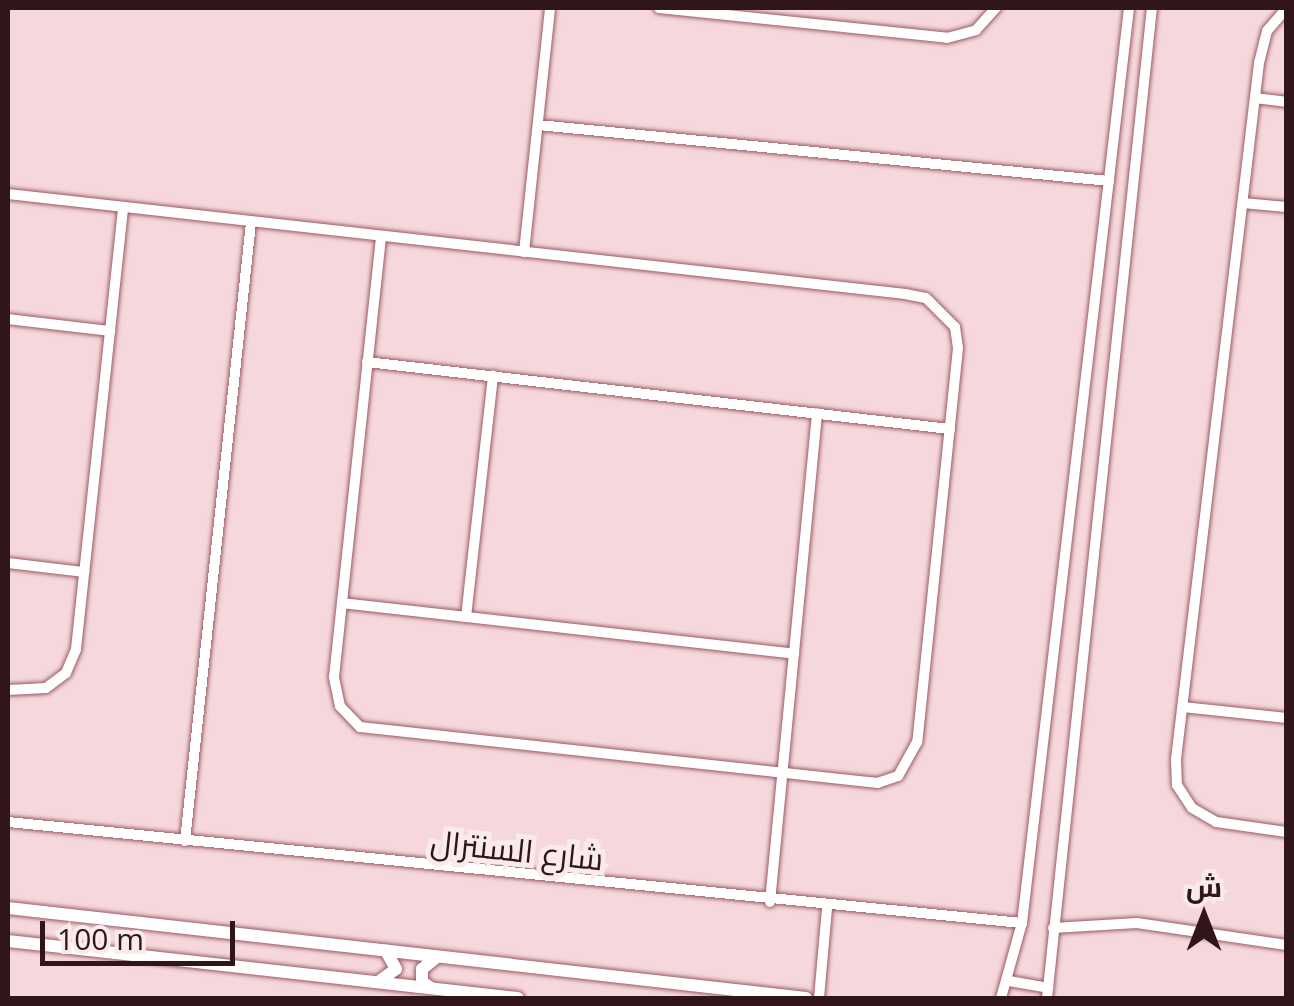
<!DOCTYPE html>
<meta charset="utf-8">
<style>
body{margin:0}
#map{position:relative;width:1294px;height:1006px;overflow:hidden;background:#f6d8dc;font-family:"Open Sans",Cairo,sans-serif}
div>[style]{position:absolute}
.roads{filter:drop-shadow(0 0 2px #9a5a65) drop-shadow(0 0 2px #9a5a65)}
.minor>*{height:10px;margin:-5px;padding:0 5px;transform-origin:5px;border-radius:5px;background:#fff}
.tertiary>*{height:12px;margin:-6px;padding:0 6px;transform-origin:6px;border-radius:6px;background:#fff}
span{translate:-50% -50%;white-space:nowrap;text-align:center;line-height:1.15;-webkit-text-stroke:10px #f9eaeb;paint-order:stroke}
.street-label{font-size:32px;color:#30161a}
.frame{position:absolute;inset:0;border:10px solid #30161a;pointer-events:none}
.north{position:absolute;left:1154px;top:866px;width:100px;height:100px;-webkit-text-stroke:8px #f9eaeb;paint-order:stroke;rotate:0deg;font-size:28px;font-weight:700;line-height:40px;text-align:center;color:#30161a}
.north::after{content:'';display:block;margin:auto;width:35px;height:45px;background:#30161a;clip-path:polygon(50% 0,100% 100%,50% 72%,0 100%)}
.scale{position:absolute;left:40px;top:921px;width:195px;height:45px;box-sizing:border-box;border:5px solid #30161a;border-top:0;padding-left:12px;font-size:30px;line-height:35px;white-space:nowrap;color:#30161a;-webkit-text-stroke:8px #f9eaeb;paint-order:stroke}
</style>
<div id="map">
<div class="roads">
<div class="minor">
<div style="left:659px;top:8px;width:290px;rotate:5.9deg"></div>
<div style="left:947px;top:38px;width:30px;rotate:-15deg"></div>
<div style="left:976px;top:30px;width:30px;rotate:-48deg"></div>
<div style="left:1286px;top:9px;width:29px;rotate:131deg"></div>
<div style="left:1267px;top:31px;width:33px;rotate:104deg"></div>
<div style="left:1259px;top:63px;width:701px;rotate:96.8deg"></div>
<div style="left:1176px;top:759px;width:26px;rotate:88deg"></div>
<div style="left:1177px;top:785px;width:27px;rotate:57deg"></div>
<div style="left:1192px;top:808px;width:28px;rotate:30deg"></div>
<div style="left:1216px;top:822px;width:71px;rotate:8.1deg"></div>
<div style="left:1255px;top:98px;width:31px;rotate:7deg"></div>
<div style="left:538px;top:125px;width:574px;rotate:5.6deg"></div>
<div style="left:8px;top:194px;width:903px;rotate:6.36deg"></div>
<div style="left:905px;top:294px;width:21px;rotate:11deg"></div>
<div style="left:926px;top:298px;width:41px;rotate:45deg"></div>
<div style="left:955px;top:327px;width:21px;rotate:82deg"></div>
<div style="left:958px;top:348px;width:396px;rotate:95.9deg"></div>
<div style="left:917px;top:742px;width:39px;rotate:119deg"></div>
<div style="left:898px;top:776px;width:21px;rotate:161deg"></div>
<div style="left:878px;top:783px;width:521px;rotate:-173.83deg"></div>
<div style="left:360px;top:727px;width:29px;rotate:-134deg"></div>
<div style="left:340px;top:706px;width:30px;rotate:-102deg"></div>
<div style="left:334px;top:677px;width:443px;rotate:-83.9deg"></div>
<div style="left:1243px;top:203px;width:43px;rotate:5.3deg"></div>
<div style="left:524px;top:252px;width:245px;rotate:-83.9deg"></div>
<div style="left:8px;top:319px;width:103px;rotate:6.7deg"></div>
<div style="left:367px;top:362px;width:587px;rotate:6.56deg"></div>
<div style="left:8px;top:563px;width:77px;rotate:6.8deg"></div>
<div style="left:342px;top:603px;width:455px;rotate:6.4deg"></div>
<div style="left:466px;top:617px;width:243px;rotate:-83.6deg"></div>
<div style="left:8px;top:690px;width:38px;rotate:-3deg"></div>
<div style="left:46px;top:688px;width:25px;rotate:-37deg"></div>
<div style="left:66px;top:673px;width:26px;rotate:-67deg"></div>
<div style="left:76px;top:649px;width:444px;rotate:-83.9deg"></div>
<div style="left:1183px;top:707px;width:104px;rotate:6.1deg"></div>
<div style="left:8px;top:822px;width:1019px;rotate:5.69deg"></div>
<div style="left:185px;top:841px;width:623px;rotate:-83.91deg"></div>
<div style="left:770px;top:902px;width:491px;rotate:-84.5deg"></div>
<div style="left:1053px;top:928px;width:84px;rotate:-3.4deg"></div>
<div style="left:1137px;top:923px;width:151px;rotate:8.4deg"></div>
<div style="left:1009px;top:981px;width:40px;rotate:10deg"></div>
<div style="left:819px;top:998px;width:90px;rotate:-84.9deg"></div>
<div style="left:1001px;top:998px;width:78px;rotate:-74.4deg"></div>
<div style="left:1022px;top:923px;width:921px;rotate:-83.33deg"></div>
<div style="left:1047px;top:998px;width:996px;rotate:-83.95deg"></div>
</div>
<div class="tertiary">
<div style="left:8px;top:908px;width:803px;rotate:6.43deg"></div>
<div style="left:8px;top:941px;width:513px;rotate:6.38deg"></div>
<div style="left:378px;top:982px;width:22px;rotate:-36deg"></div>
<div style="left:396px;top:969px;width:21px;rotate:-119deg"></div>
<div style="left:431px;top:988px;width:11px;rotate:-146deg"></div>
<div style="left:422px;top:982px;width:13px;rotate:-90deg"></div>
<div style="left:422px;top:969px;width:19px;rotate:-39deg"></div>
</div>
</div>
<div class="street-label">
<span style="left:517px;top:850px;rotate:6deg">شارع السنترال</span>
</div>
<div class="frame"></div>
<div class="north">ش</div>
<div class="scale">100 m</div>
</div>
